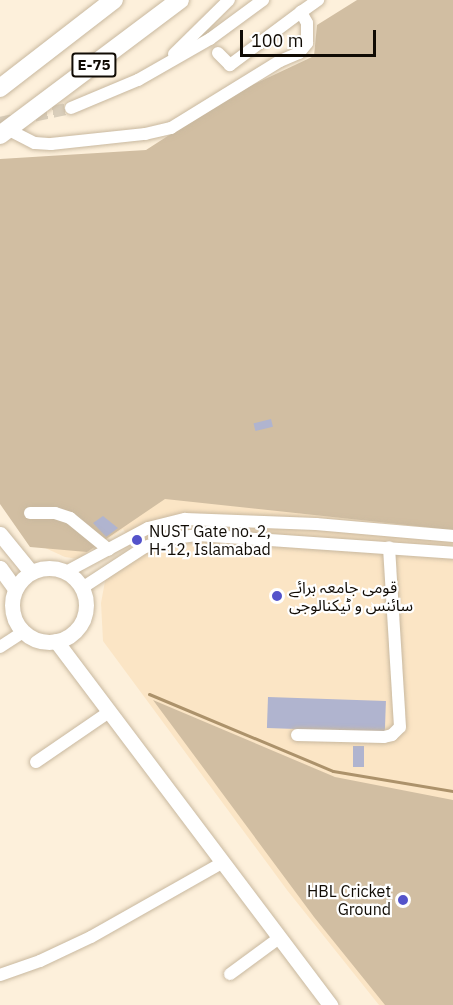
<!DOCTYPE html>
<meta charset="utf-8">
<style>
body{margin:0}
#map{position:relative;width:453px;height:1005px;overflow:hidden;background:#fdf0db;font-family:"IBM Plex Sans","Noto Sans Arabic",sans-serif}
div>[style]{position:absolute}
.built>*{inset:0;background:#fbe5c5}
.green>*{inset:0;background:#d1bea2}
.stream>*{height:3px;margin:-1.5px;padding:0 1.5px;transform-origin:1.5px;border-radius:1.5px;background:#ac926b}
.building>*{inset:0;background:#b0b4cf;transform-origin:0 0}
.minor-tunnel>*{height:12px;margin-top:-6px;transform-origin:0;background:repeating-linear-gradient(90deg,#d9cebb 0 12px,transparent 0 18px)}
.roads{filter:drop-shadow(0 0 2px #c8b89f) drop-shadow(0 0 2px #c8b89f)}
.minor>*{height:12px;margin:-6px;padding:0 6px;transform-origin:6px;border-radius:6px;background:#fff}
.major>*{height:15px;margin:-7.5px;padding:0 7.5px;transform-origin:7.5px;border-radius:7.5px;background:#fff}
.major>.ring{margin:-7.5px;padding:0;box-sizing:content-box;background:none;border:15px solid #fff;border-radius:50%}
.highway>*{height:18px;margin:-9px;padding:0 9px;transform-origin:9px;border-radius:9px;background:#fff}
.dots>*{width:16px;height:16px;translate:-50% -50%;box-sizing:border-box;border:3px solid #fff;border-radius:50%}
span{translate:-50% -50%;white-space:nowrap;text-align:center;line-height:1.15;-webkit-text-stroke:4.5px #fff;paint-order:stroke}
.shield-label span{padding:2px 4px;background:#fff;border:2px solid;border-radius:4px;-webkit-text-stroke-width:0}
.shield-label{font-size:15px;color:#100b04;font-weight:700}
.poi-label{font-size:16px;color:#100b04}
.left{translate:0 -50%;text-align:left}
.right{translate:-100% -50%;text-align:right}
.scale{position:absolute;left:240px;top:30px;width:136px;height:27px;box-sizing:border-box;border:3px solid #100b04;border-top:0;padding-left:8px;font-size:18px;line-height:21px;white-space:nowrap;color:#100b04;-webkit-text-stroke:4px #fff;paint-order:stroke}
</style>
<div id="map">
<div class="built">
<div style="clip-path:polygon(453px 185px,453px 1005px,379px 1005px,287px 890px,103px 641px,101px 603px,106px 576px,141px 554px,123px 529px,78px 559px,65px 557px,43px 547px)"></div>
</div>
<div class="green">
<div style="clip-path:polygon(357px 0,453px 0,453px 530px,165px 499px,87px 552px,30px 547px,0 504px,0 159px,146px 150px,233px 94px,314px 56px,317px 25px)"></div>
<div style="clip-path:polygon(153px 700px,335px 777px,453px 800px,453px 1005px,385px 1005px,314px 917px)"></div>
</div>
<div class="stream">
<div style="left:149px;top:694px;width:199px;rotate:22.7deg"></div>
<div style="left:333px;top:771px;width:122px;rotate:9.5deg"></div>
</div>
<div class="building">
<div style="left:271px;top:419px;width:8px;height:18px;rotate:76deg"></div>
<div style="clip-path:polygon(103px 516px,118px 528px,106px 537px,93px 523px)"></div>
<div style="left:268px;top:697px;width:118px;height:31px;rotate:2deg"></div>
<div style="left:353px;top:746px;width:11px;height:21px"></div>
</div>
<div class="minor-tunnel">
<div style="left:0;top:123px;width:73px;rotate:-11.9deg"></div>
</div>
<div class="roads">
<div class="minor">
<div style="left:301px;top:12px;width:21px;rotate:-35deg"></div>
<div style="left:174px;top:54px;width:77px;rotate:-44.5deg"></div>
<div style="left:71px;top:108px;width:73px;rotate:-22.7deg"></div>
<div style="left:138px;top:80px;width:83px;rotate:-29.7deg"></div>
<div style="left:210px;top:39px;width:66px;rotate:-36.3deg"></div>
<div style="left:7px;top:129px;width:31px;rotate:27deg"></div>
<div style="left:35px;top:143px;width:16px;rotate:4deg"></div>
<div style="left:51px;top:144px;width:95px;rotate:-6.1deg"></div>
<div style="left:145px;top:134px;width:27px;rotate:-13deg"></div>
<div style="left:171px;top:128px;width:128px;rotate:-31.6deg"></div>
<div style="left:280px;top:61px;width:21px;rotate:-23deg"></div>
<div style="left:299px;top:53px;width:13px;rotate:-51deg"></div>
<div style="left:307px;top:43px;width:20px;rotate:-90deg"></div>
<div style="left:307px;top:23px;width:13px;rotate:-119deg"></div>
<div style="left:301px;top:12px;width:89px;rotate:143.3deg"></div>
<div style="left:230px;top:65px;width:17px;rotate:-135deg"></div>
<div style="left:30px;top:513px;width:25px"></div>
<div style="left:55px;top:513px;width:16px;rotate:18deg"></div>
<div style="left:70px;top:518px;width:50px;rotate:39.4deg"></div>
<div style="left:66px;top:572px;width:93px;rotate:-28.2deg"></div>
<div style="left:148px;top:528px;width:38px;rotate:-14deg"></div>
<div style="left:185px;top:519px;width:131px;rotate:2.2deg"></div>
<div style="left:316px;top:524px;width:138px;rotate:5deg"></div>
<div style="left:82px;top:588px;width:75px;rotate:-33.1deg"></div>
<div style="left:145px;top:547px;width:24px;rotate:-19deg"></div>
<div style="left:168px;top:539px;width:30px;rotate:-8deg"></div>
<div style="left:198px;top:535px;width:256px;rotate:4deg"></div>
<div style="left:0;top:647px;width:27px;rotate:-33deg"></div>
<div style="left:297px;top:735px;width:87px;rotate:1.3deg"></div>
<div style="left:384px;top:737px;width:8px;rotate:-14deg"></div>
<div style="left:392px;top:735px;width:11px;rotate:-45deg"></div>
<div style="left:400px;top:727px;width:180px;rotate:-93.5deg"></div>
<div style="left:36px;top:762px;width:88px;rotate:-34.4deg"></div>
<div style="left:230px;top:974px;width:61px;rotate:-36.3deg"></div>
<div style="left:0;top:975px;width:42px;rotate:-19.3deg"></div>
<div style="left:40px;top:961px;width:56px;rotate:-25.2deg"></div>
<div style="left:91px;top:937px;width:150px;rotate:-29.5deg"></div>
</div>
<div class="major">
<div style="left:0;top:534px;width:49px;rotate:50.8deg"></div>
<div style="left:0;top:568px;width:26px;rotate:54deg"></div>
<div class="ring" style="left:12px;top:568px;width:59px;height:59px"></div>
<div style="left:56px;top:641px;width:456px;rotate:53deg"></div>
</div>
<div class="highway">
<div style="left:0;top:88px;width:144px;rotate:-37.7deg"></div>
<div style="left:0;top:135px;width:225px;rotate:-36.9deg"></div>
</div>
</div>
<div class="dots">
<div style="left:137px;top:540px;background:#5453ca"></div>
<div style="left:277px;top:596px;background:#5453ca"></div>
<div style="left:403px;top:900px;background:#5453ca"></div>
</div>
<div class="shield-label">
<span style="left:94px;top:65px">E-75</span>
</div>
<div class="poi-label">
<span class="left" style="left:149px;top:540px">NUST Gate no. 2,<br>H-12, Islamabad</span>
<span class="left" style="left:289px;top:596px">قومی جامعہ برائے<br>سائنس و ٹیکنالوجی</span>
<span class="right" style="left:391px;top:900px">HBL Cricket<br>Ground</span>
</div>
<div class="scale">100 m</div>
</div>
